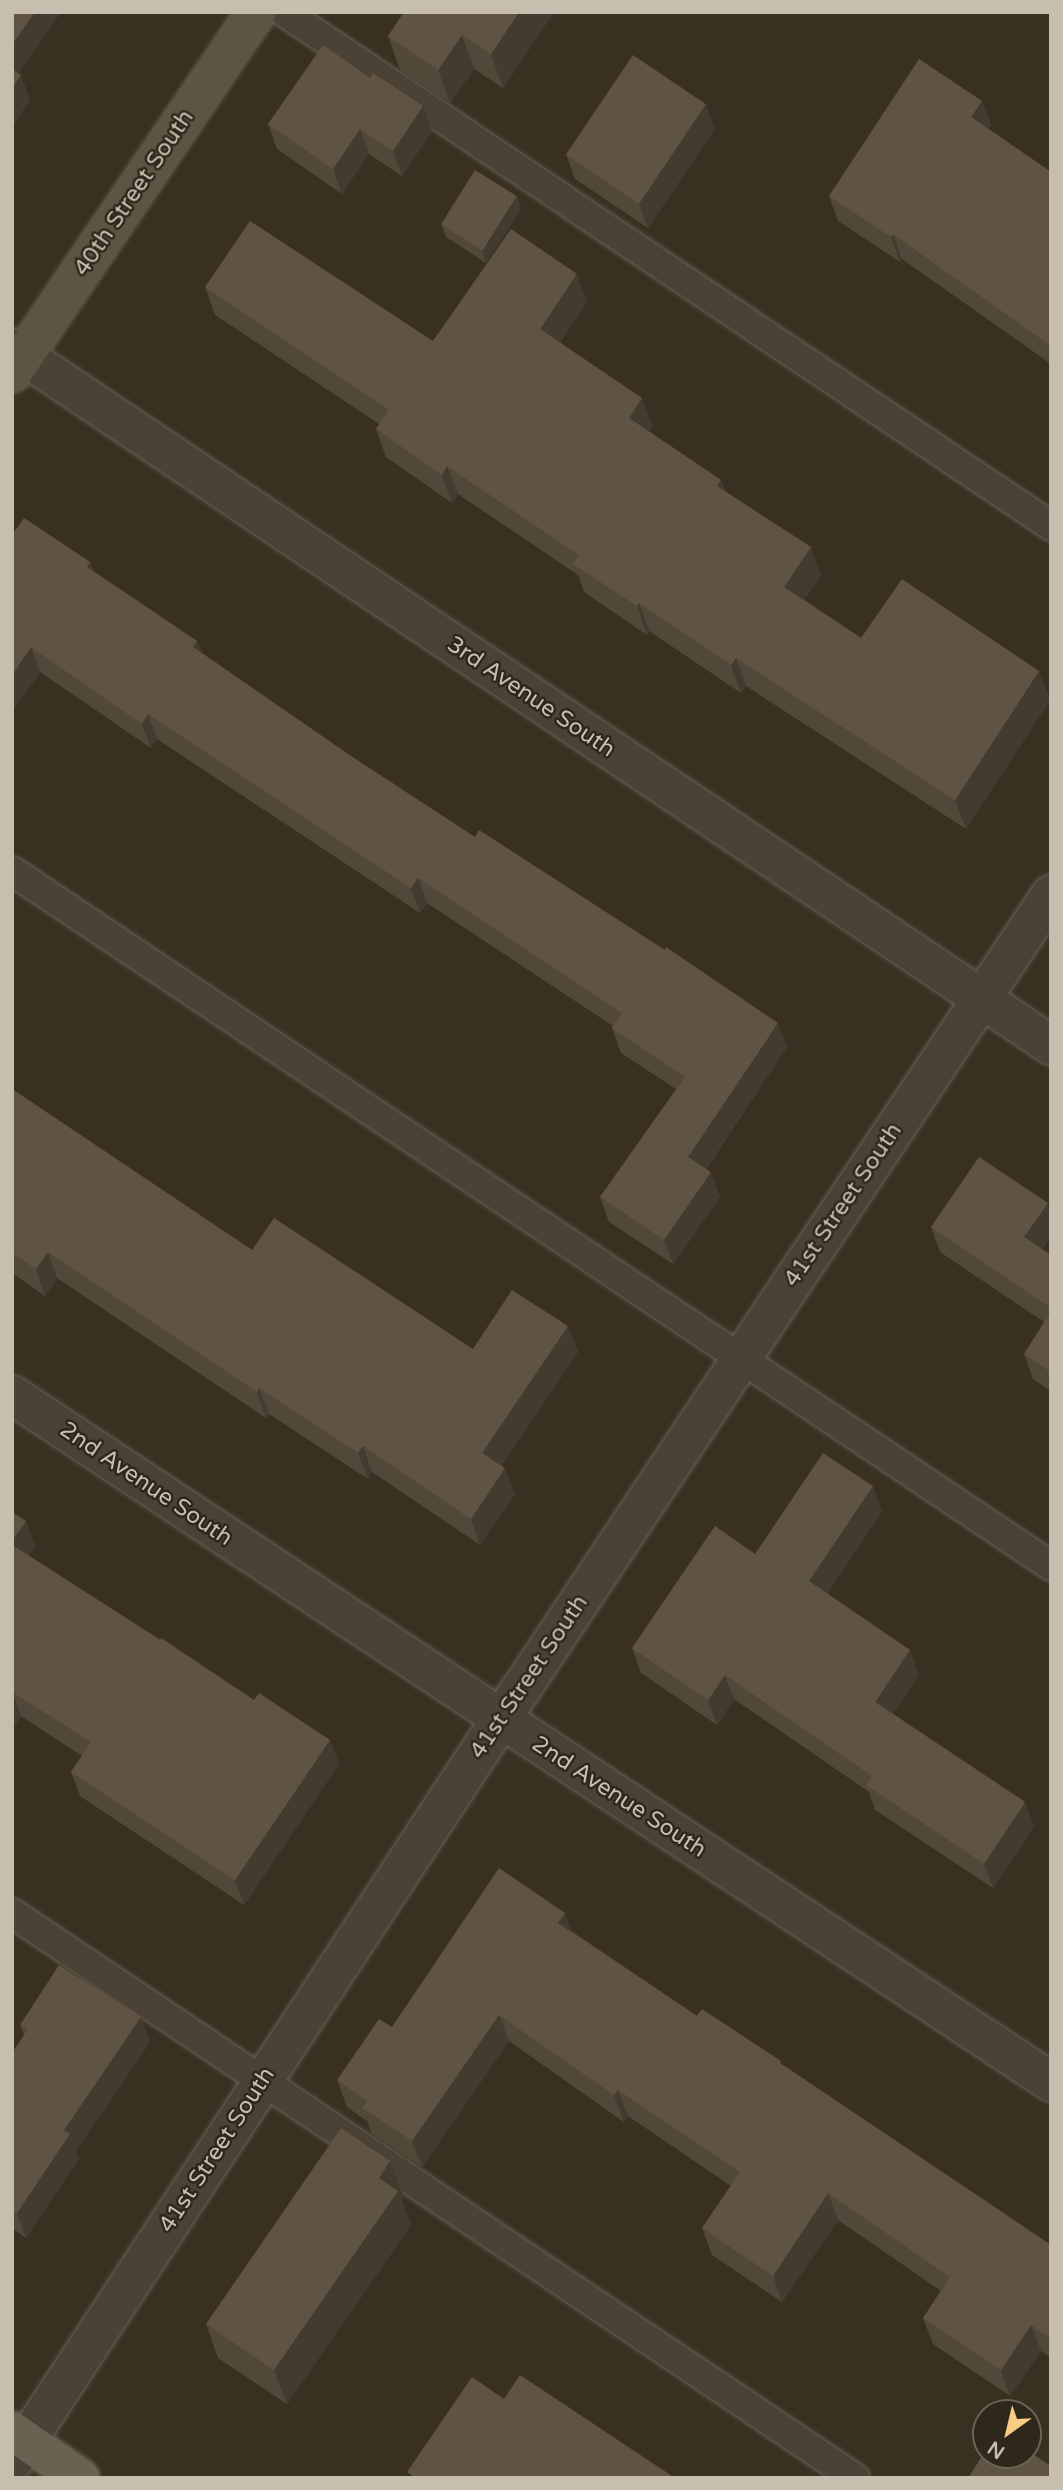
<!DOCTYPE html>
<style>
body{margin:0}
#map{position:relative;width:1063px;height:2490px;overflow:hidden;background:#3a3022;font-family:"Varela Round",sans-serif}
div>[style]{position:absolute}
.roads{filter:drop-shadow(0 0 2px #686053) drop-shadow(0 0 2px #686053)}
.lane>*{height:28px;margin:-14px;padding:0 14px;transform-origin:14px;border-radius:14px;background:#4b4235}
.street>*{height:38px;margin:-19px;padding:0 19px;transform-origin:19px;border-radius:19px;background:#4b4235}
.secondary>*{height:38px;margin:-19px;padding:0 19px;transform-origin:19px;border-radius:19px;background:#5e5443}
.primary>*{height:38px;margin:-19px;padding:0 19px;transform-origin:19px;border-radius:19px;background:#6b6153}
.wall>*{inset:0;background:#52483a}
.shaded-wall>*{inset:0;background:#423b2f}
.building>*{inset:0;background:#5f5443;transform-origin:0 0}
span{translate:-50% -50%;white-space:nowrap;text-align:center;line-height:1.15;-webkit-text-stroke:5px #2f271b;paint-order:stroke}
.street-label{font-size:23px;color:#c7beb0}
.frame{position:absolute;inset:0;border:14px solid #c7beb0;pointer-events:none}
.north{position:absolute;left:972px;top:2399px;width:70px;height:70px;box-sizing:border-box;background:#2f271b;border:2px solid #6c6357;border-radius:50%;rotate:214deg;font-size:19px;font-weight:700;line-height:28px;text-align:center;color:#c7beb0}
.north::after{content:'';display:block;margin:auto;width:24px;height:32px;background:#f8cc83;clip-path:polygon(50% 0,100% 100%,50% 72%,0 100%)}
</style>
<div id="map">
<div class="roads">
<div class="lane">
<div style="left:284px;top:12px;width:923px;rotate:33.83deg"></div>
<div style="left:12px;top:871px;width:1250px;rotate:33.78deg"></div>
<div style="left:12px;top:1913px;width:1015px;rotate:33.83deg"></div>
</div>
<div class="street">
<div style="left:12px;top:348px;width:1251px;rotate:33.86deg"></div>
<div style="left:12px;top:1395px;width:1246px;rotate:33.47deg"></div>
<div style="left:12px;top:2463px;width:890px;rotate:-56.68deg"></div>
<div style="left:501px;top:1719px;width:991px;rotate:-56.28deg"></div>
</div>
<div class="secondary">
<div style="left:12px;top:373px;width:436px;rotate:-55.9deg"></div>
</div>
<div class="primary">
<div style="left:12px;top:2431px;width:83px;rotate:34.7deg"></div>
</div>
</div>
<div class="wall">
<div style="clip-path:polygon(404px 12px,554px 12px,503px 88px,474px 69px,450px 103px,400px 70px,388px 36px)"></div>
<div style="clip-path:polygon(370px 78px,423px 106px,432px 131px,402px 176px,369px 154px,342px 194px,277px 149px,268px 124px)"></div>
<div style="clip-path:polygon(982px 101px,991px 126px,989px 129px,1051px 172px,1051px 364px,902px 259px,900px 262px,838px 221px,829px 196px)"></div>
<div style="clip-path:polygon(715px 129px,648px 228px,575px 179px,566px 154px)"></div>
<div style="clip-path:polygon(517px 196px,521px 210px,486px 263px,446px 237px,441px 224px)"></div>
<div style="clip-path:polygon(205px 287px,433px 341px,587px 302px,560px 342px,653px 426px,649px 431px,725px 491px,821px 576px,804px 600px,861px 638px,1039px 671px,1050px 700px,966px 829px,746px 686px,741px 693px,649px 631px,647px 635px,584px 592px,578px 575px,458px 494px,452px 503px,386px 457px,376px 429px,379px 424px,215px 315px)"></div>
<div style="clip-path:polygon(12px 535px,90px 562px,93px 571px,197px 641px,202px 653px,348px 754px,787px 1047px,706px 1169px,720px 1197px,673px 1264px,609px 1222px,600px 1197px,676px 1089px,621px 1053px,612px 1028px,613px 1026px,427px 903px,420px 913px,157px 739px,151px 748px,40px 672px,12px 712px)"></div>
<div style="clip-path:polygon(12px 1089px,252px 1250px,473px 1349px,568px 1326px,578px 1352px,501px 1466px,515px 1494px,480px 1545px,372px 1472px,368px 1479px,269px 1414px,266px 1418px,57px 1278px,45px 1296px,12px 1273px)"></div>
<div style="clip-path:polygon(1048px 1203px,1051px 1212px,1051px 1236px,1042px 1249px,1051px 1255px,1051px 1391px,1033px 1379px,1024px 1354px,1044px 1322px,940px 1252px,931px 1227px)"></div>
<div style="clip-path:polygon(882px 1511px,827px 1593px,919px 1675px,893px 1714px,1025px 1802px,1034px 1827px,993px 1888px,875px 1810px,869px 1792px,734px 1699px,717px 1725px,641px 1673px,632px 1648px,755px 1554px)"></div>
<div style="clip-path:polygon(12px 1512px,26px 1521px,35px 1546px,28px 1555px,254px 1700px,330px 1740px,339px 1764px,244px 1905px,80px 1796px,71px 1772px,82px 1756px,21px 1716px,12px 1730px)"></div>
<div style="clip-path:polygon(573px 1932px,697px 2016px,783px 2065px,1051px 2245px,1051px 2358px,1041px 2351px,1010px 2396px,933px 2344px,923px 2318px,941px 2291px,838px 2220px,782px 2302px,712px 2255px,702px 2228px,731px 2186px,628px 2116px,624px 2122px,509px 2041px,422px 2167px,372px 2134px,367px 2121px,347px 2107px,337px 2080px,392px 2027px)"></div>
<div style="clip-path:polygon(20px 2025px,150px 2042px,76px 2151px,79px 2159px,26px 2238px,12px 2228px,12px 2053px,24px 2035px)"></div>
<div style="clip-path:polygon(403px 2195px,401px 2198px,411px 2225px,287px 2404px,218px 2358px,206px 2324px)"></div>
</div>
<div class="shaded-wall">
<div style="clip-path:polygon(35px 12px,61px 12px,12px 83px,12px 45px)"></div>
<div style="clip-path:polygon(519px 12px,554px 12px,503px 88px,491px 54px)"></div>
<div style="clip-path:polygon(462px 35px,474px 69px,450px 103px,438px 70px)"></div>
<div style="clip-path:polygon(21px 75px,30px 100px,12px 127px,12px 89px)"></div>
<div style="clip-path:polygon(982px 101px,991px 126px,980px 142px,971px 117px)"></div>
<div style="clip-path:polygon(706px 104px,715px 129px,648px 228px,639px 204px)"></div>
<div style="clip-path:polygon(423px 106px,432px 131px,402px 176px,393px 151px)"></div>
<div style="clip-path:polygon(360px 129px,369px 154px,342px 194px,333px 169px)"></div>
<div style="clip-path:polygon(517px 196px,521px 210px,486px 263px,482px 250px)"></div>
<div style="clip-path:polygon(893px 234px,902px 259px,900px 262px,891px 237px)"></div>
<div style="clip-path:polygon(577px 274px,587px 302px,550px 357px,540px 329px)"></div>
<div style="clip-path:polygon(642px 398px,653px 426px,639px 446px,629px 418px)"></div>
<div style="clip-path:polygon(447px 466px,458px 494px,452px 503px,442px 475px)"></div>
<div style="clip-path:polygon(721px 480px,732px 508px,717px 486px)"></div>
<div style="clip-path:polygon(811px 547px,821px 576px,794px 615px,784px 587px)"></div>
<div style="clip-path:polygon(90px 562px,99px 587px,87px 567px)"></div>
<div style="clip-path:polygon(639px 603px,649px 631px,647px 635px,637px 606px)"></div>
<div style="clip-path:polygon(197px 641px,206px 666px,193px 647px)"></div>
<div style="clip-path:polygon(31px 647px,40px 672px,12px 712px,12px 675px)"></div>
<div style="clip-path:polygon(736px 658px,746px 686px,741px 693px,731px 665px)"></div>
<div style="clip-path:polygon(1039px 671px,1050px 700px,966px 829px,955px 800px)"></div>
<div style="clip-path:polygon(148px 714px,157px 739px,151px 748px,142px 724px)"></div>
<div style="clip-path:polygon(418px 878px,427px 903px,420px 913px,411px 888px)"></div>
<div style="clip-path:polygon(778px 1023px,787px 1047px,697px 1181px,688px 1157px)"></div>
<div style="clip-path:polygon(711px 1172px,720px 1197px,673px 1264px,664px 1240px)"></div>
<div style="clip-path:polygon(1048px 1203px,1051px 1212px,1051px 1236px,1033px 1262px,1024px 1237px)"></div>
<div style="clip-path:polygon(48px 1252px,57px 1278px,45px 1296px,36px 1269px)"></div>
<div style="clip-path:polygon(568px 1326px,578px 1352px,492px 1479px,482px 1453px)"></div>
<div style="clip-path:polygon(259px 1388px,269px 1414px,266px 1418px,257px 1392px)"></div>
<div style="clip-path:polygon(363px 1446px,372px 1472px,368px 1479px,358px 1453px)"></div>
<div style="clip-path:polygon(505px 1468px,515px 1494px,480px 1545px,471px 1519px)"></div>
<div style="clip-path:polygon(873px 1486px,882px 1511px,818px 1605px,809px 1581px)"></div>
<div style="clip-path:polygon(26px 1521px,35px 1546px,20px 1568px,12px 1548px,12px 1541px)"></div>
<div style="clip-path:polygon(910px 1650px,919px 1675px,884px 1727px,875px 1702px)"></div>
<div style="clip-path:polygon(725px 1675px,734px 1699px,717px 1725px,708px 1700px)"></div>
<div style="clip-path:polygon(12px 1692px,21px 1716px,12px 1730px)"></div>
<div style="clip-path:polygon(330px 1740px,339px 1764px,244px 1905px,235px 1880px)"></div>
<div style="clip-path:polygon(1025px 1802px,1034px 1827px,993px 1888px,984px 1864px)"></div>
<div style="clip-path:polygon(565px 1913px,575px 1939px,558px 1923px)"></div>
<div style="clip-path:polygon(499px 2015px,509px 2041px,422px 2167px,412px 2141px)"></div>
<div style="clip-path:polygon(141px 2017px,150px 2042px,76px 2151px,79px 2159px,26px 2238px,17px 2213px,64px 2130px)"></div>
<div style="clip-path:polygon(618px 2090px,628px 2116px,624px 2122px,614px 2095px)"></div>
<div style="clip-path:polygon(390px 2161px,403px 2195px,401px 2198px,411px 2225px,287px 2404px,274px 2370px,379px 2178px)"></div>
<div style="clip-path:polygon(828px 2193px,838px 2220px,782px 2302px,773px 2276px)"></div>
<div style="clip-path:polygon(1031px 2325px,1041px 2351px,1010px 2396px,1001px 2370px)"></div>
</div>
<div class="building">
<div style="clip-path:polygon(12px 12px,35px 12px,12px 45px)"></div>
<div style="clip-path:polygon(404px 12px,519px 12px,491px 54px,462px 35px,438px 70px,388px 36px)"></div>
<div style="clip-path:polygon(323px 45px,370px 78px,373px 73px,423px 106px,393px 151px,360px 129px,333px 169px,268px 124px)"></div>
<div style="left:633px;top:55px;width:88px;height:120px;rotate:34deg"></div>
<div style="clip-path:polygon(919px 59px,982px 101px,971px 117px,1051px 172px,1051px 346px,893px 234px,891px 237px,829px 196px)"></div>
<div style="clip-path:polygon(12px 69px,21px 75px,12px 89px)"></div>
<div style="left:475px;top:170px;width:49px;height:64px;rotate:32deg"></div>
<div style="clip-path:polygon(250px 221px,433px 341px,511px 229px,577px 274px,540px 329px,642px 398px,629px 418px,721px 480px,717px 486px,811px 547px,784px 587px,861px 638px,902px 579px,1039px 671px,955px 800px,736px 658px,731px 665px,639px 603px,637px 606px,573px 564px,579px 555px,447px 466px,442px 475px,376px 429px,389px 410px,205px 287px)"></div>
<div style="clip-path:polygon(24px 518px,90px 562px,87px 567px,197px 641px,193px 647px,348px 754px,475px 837px,479px 830px,665px 950px,666px 947px,778px 1023px,688px 1157px,711px 1172px,664px 1240px,600px 1197px,685px 1077px,612px 1028px,622px 1013px,418px 878px,411px 888px,148px 714px,142px 724px,31px 647px,12px 675px,12px 535px)"></div>
<div style="clip-path:polygon(12px 1089px,252px 1250px,274px 1218px,473px 1349px,512px 1290px,568px 1326px,482px 1453px,505px 1468px,471px 1519px,363px 1446px,358px 1453px,259px 1388px,257px 1392px,48px 1252px,36px 1269px,12px 1253px)"></div>
<div style="clip-path:polygon(979px 1157px,1048px 1203px,1024px 1237px,1051px 1255px,1051px 1308px,931px 1227px)"></div>
<div style="clip-path:polygon(1051px 1312px,1051px 1372px,1024px 1354px)"></div>
<div style="clip-path:polygon(823px 1453px,873px 1486px,809px 1581px,910px 1650px,875px 1702px,1025px 1802px,984px 1864px,866px 1785px,872px 1776px,725px 1675px,708px 1700px,632px 1648px,715px 1526px,755px 1554px)"></div>
<div style="clip-path:polygon(12px 1512px,26px 1521px,12px 1541px)"></div>
<div style="clip-path:polygon(12px 1545px,160px 1640px,161px 1638px,254px 1700px,259px 1693px,330px 1740px,235px 1880px,71px 1772px,91px 1742px,12px 1692px)"></div>
<div style="clip-path:polygon(499px 1868px,565px 1913px,558px 1923px,697px 2016px,702px 2009px,781px 2061px,780px 2063px,1051px 2245px,1051px 2338px,1031px 2325px,1001px 2370px,923px 2318px,950px 2277px,828px 2193px,773px 2276px,702px 2228px,740px 2172px,618px 2090px,614px 2095px,499px 2015px,412px 2141px,362px 2108px,367px 2101px,337px 2080px,379px 2019px,392px 2027px)"></div>
<div style="clip-path:polygon(59px 1965px,141px 2017px,64px 2130px,70px 2134px,17px 2213px,12px 2210px,12px 2053px,28px 2029px,20px 2025px)"></div>
<div style="clip-path:polygon(341px 2128px,390px 2161px,379px 2178px,398px 2191px,274px 2370px,206px 2324px)"></div>
<div style="clip-path:polygon(520px 2375px,675px 2478px,415px 2478px,407px 2472px,472px 2377px,504px 2399px)"></div>
<div style="clip-path:polygon(986px 2450px,986px 2455px,1028px 2455px,1028px 2451px,1051px 2466px,1051px 2478px,968px 2478px)"></div>
</div>
<div class="street-label">
<span style="left:134px;top:193px;rotate:-56deg">40th Street South</span>
<span style="left:531px;top:697px;rotate:34deg">3rd Avenue South</span>
<span style="left:843px;top:1205px;rotate:-56deg">41st Street South</span>
<span style="left:146px;top:1484px;rotate:34deg">2nd Avenue South</span>
<span style="left:529px;top:1677px;rotate:-56deg">41st Street South</span>
<span style="left:619px;top:1797px;rotate:33deg">2nd Avenue South</span>
<span style="left:217px;top:2150px;rotate:-57deg">41st Street South</span>
</div>
<div class="frame"></div>
<div class="north">N</div>
</div>
